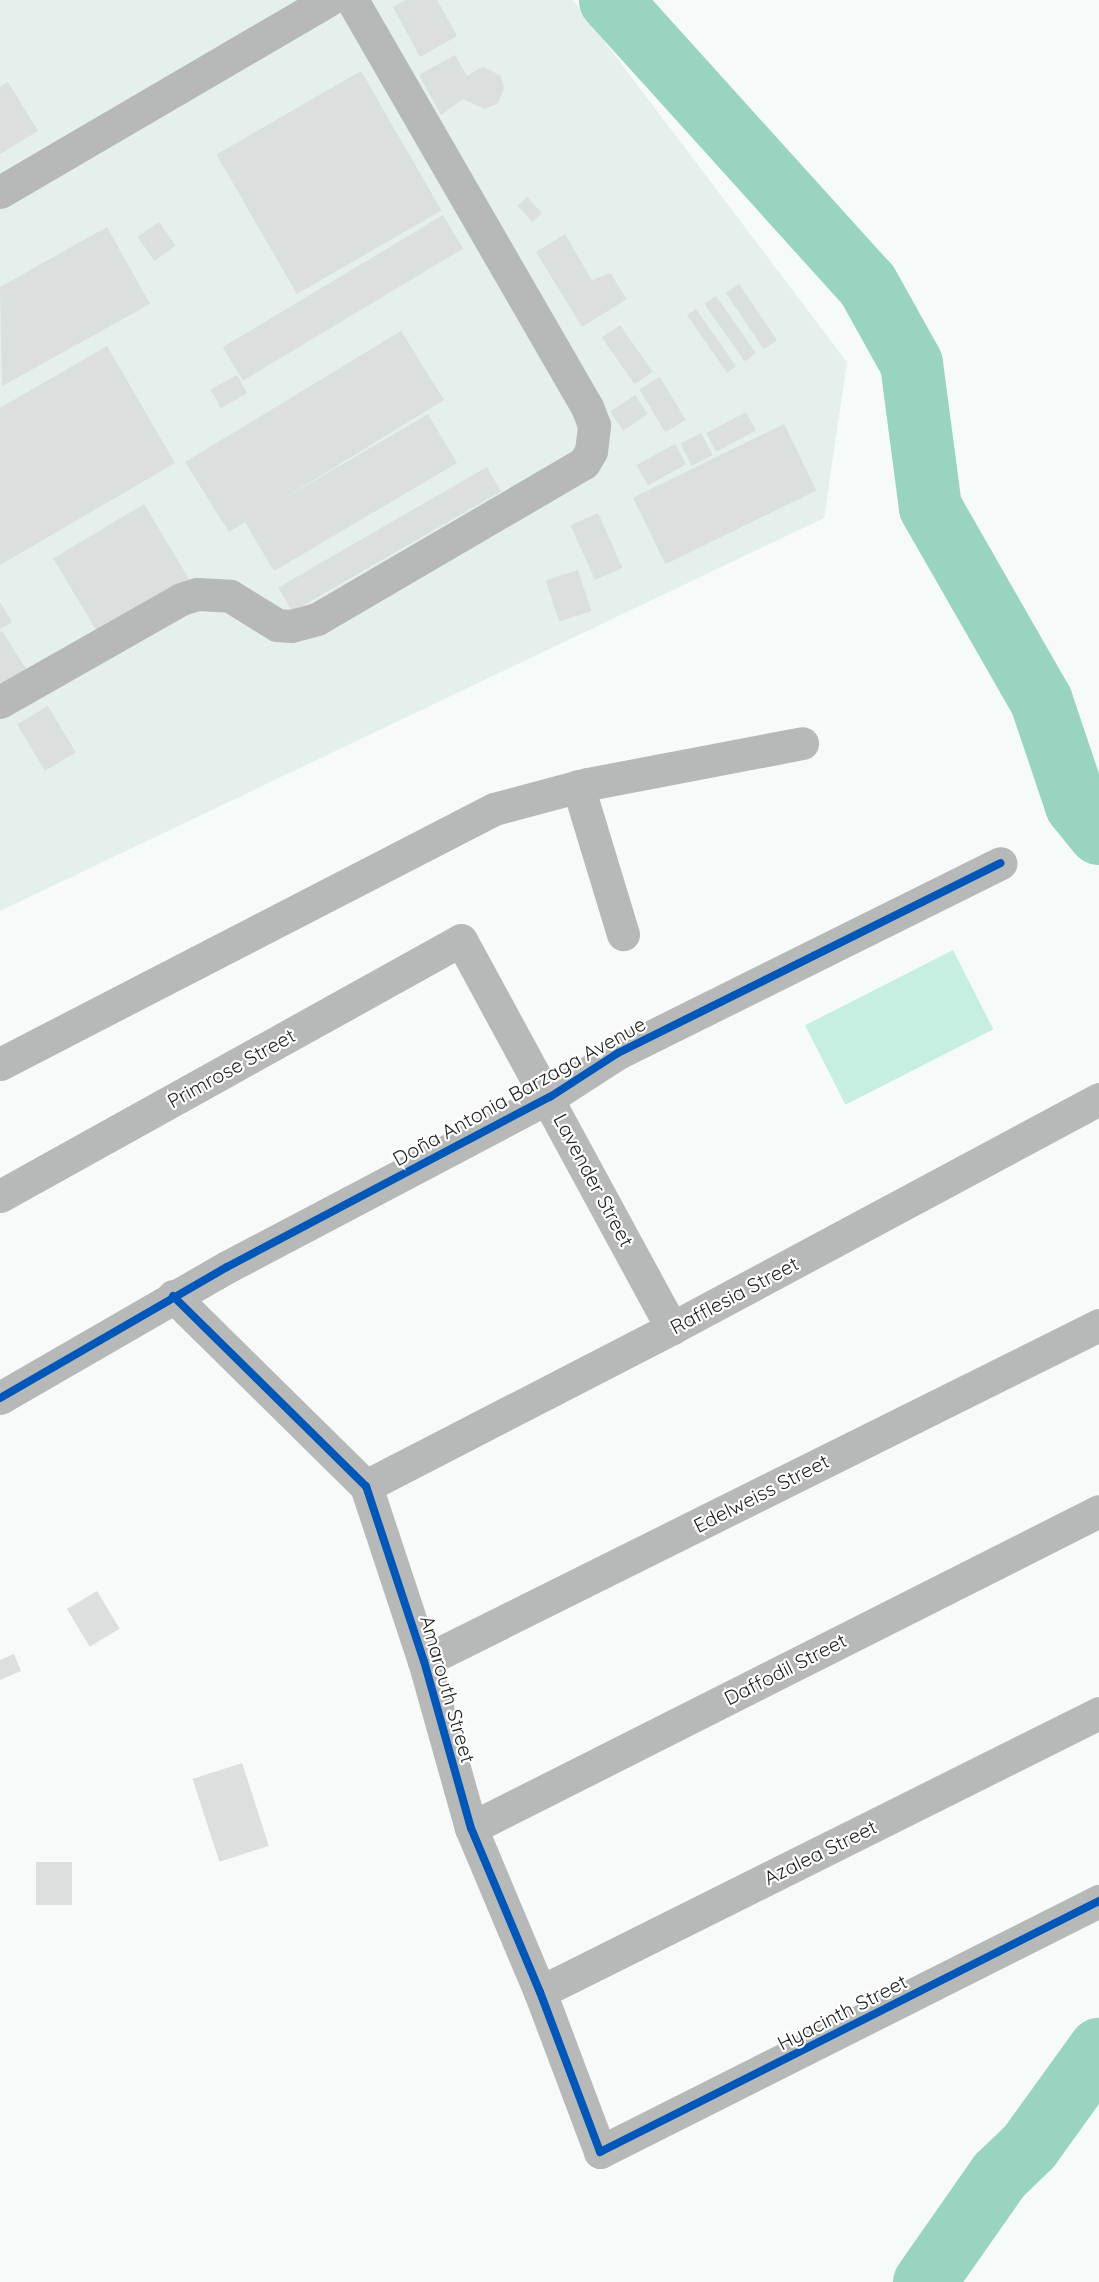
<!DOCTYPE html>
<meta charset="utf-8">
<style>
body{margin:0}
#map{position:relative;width:1099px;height:2282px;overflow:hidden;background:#f6fbf9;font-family:Quicksand,sans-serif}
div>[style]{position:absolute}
.built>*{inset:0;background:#e5efeb}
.green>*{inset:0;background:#c6efe1;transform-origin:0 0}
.river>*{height:63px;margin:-31.5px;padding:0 31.5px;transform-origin:31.5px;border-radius:31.5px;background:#98d4c0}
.building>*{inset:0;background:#dbdfde;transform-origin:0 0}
.minor>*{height:33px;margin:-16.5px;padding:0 16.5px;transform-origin:16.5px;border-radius:16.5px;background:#b7b9b8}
.cycleway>*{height:8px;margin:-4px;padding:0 4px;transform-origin:4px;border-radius:4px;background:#0057b8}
span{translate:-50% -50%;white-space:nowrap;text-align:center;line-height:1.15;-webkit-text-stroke:4.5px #fff;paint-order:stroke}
.street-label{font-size:20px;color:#1c1f1e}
</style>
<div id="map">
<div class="built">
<div style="clip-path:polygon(0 0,573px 0,847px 362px,824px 518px,0 911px)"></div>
</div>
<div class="green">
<div style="left:953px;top:950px;width:89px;height:166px;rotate:63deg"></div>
</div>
<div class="river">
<div style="left:610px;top:0;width:383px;rotate:47.9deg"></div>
<div style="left:867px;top:284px;width:90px;rotate:60.9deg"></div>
<div style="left:911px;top:363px;width:145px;rotate:82.5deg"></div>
<div style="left:930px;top:507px;width:224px;rotate:60.2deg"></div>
<div style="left:1041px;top:701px;width:110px;rotate:71.4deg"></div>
<div style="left:1076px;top:805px;width:36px;rotate:51deg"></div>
<div style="left:924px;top:2282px;width:131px;rotate:-55deg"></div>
<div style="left:999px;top:2175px;width:42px;rotate:-44deg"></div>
<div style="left:1029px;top:2146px;width:120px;rotate:-54.2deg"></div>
</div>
<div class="building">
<div style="clip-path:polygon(406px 0,437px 0,457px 36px,420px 57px,393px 7px)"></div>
<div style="clip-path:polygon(455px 55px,467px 76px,482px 67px,500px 75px,504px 88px,498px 103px,485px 109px,463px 99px,441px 115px,419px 75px)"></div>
<div style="left:361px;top:71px;width:161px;height:167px;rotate:60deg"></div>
<div style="clip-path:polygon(8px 82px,38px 131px,0 154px,0 87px)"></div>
<div style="left:527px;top:197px;width:22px;height:13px;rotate:47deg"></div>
<div style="left:443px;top:215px;width:39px;height:257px;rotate:59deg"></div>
<div style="left:159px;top:222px;width:29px;height:26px;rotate:55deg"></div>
<div style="clip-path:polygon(107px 227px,150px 304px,2px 386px,0 287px)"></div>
<div style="clip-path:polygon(565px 234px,592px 280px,610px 273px,627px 299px,582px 327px,536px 252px)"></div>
<div style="left:739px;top:284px;width:68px;height:16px;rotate:56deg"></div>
<div style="left:716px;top:296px;width:70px;height:14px;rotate:55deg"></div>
<div style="left:696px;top:309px;width:70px;height:11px;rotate:55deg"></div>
<div style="left:620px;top:325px;width:57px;height:22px;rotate:55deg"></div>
<div style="clip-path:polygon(401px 331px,444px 400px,278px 502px,428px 414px,457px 463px,274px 571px,245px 522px,229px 532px,185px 462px)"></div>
<div style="clip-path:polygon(107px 346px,175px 463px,0 565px,0 408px)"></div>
<div style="left:237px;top:375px;width:21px;height:30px;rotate:61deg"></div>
<div style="left:660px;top:377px;width:50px;height:24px;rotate:59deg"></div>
<div style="left:635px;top:395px;width:23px;height:30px;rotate:56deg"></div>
<div style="left:746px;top:412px;width:21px;height:45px;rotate:62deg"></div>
<div style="left:784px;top:424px;width:74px;height:168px;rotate:64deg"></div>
<div style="left:701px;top:433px;width:25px;height:23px;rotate:63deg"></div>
<div style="left:675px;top:444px;width:23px;height:44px;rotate:61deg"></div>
<div style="left:487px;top:467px;width:28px;height:241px;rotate:60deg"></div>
<div style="left:144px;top:504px;width:88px;height:106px;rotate:59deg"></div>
<div style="left:598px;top:513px;width:60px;height:30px;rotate:66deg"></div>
<div style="left:578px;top:570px;width:43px;height:34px;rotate:72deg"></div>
<div style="clip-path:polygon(0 602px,12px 622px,0 629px)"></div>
<div style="clip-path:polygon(2px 631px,28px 672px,0 689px,0 632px)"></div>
<div style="left:48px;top:706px;width:54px;height:36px;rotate:59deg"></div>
<div style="left:97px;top:1591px;width:44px;height:35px;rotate:59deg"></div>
<div style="clip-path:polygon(14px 1654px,21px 1671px,0 1680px,0 1660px)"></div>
<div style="left:242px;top:1763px;width:87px;height:52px;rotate:72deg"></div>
<div style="left:36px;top:1862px;width:36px;height:43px"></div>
</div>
<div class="minor">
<div style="left:0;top:192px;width:380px;rotate:-30.3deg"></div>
<div style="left:0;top:702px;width:208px;rotate:-29.6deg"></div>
<div style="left:181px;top:599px;width:17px;rotate:-17deg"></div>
<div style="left:197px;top:594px;width:33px;rotate:3deg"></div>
<div style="left:230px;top:596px;width:55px;rotate:31.7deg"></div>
<div style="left:277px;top:625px;width:14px;rotate:4deg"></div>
<div style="left:291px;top:626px;width:27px;rotate:-15deg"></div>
<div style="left:317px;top:619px;width:309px;rotate:-30.3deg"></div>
<div style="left:584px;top:463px;width:14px;rotate:-60deg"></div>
<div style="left:591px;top:451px;width:26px;rotate:-83deg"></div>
<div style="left:594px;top:425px;width:19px;rotate:-111deg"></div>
<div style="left:587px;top:407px;width:470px;rotate:-120deg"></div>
<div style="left:578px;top:786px;width:155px;rotate:73.1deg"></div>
<div style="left:0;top:1064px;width:556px;rotate:-27.3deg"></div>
<div style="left:494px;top:809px;width:97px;rotate:-14.9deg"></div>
<div style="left:588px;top:784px;width:218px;rotate:-10.8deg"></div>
<div style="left:0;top:1196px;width:527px;rotate:-29.04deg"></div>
<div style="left:461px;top:940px;width:442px;rotate:61.5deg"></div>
<div style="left:173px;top:1296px;width:271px;rotate:44.6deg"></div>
<div style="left:366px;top:1486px;width:184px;rotate:71.7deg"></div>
<div style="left:424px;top:1661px;width:173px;rotate:74.3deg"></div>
<div style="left:471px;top:1828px;width:178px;rotate:67.2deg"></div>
<div style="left:540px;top:1992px;width:171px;rotate:69.4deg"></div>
<div style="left:600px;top:2152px;width:559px;rotate:-26.7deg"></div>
<div style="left:0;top:1398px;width:262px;rotate:-30deg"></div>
<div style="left:227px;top:1267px;width:365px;rotate:-27.8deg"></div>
<div style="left:550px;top:1097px;width:81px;rotate:-32.9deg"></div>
<div style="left:618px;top:1053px;width:427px;rotate:-26.4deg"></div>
<div style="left:366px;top:1486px;width:344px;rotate:-27.3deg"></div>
<div style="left:672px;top:1328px;width:485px;rotate:-28.2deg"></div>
<div style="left:424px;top:1661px;width:754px;rotate:-26.46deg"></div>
<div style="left:471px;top:1828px;width:703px;rotate:-26.78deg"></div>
<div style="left:540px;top:1992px;width:625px;rotate:-26.52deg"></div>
</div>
<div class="cycleway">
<div style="left:173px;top:1296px;width:271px;rotate:44.6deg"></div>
<div style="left:366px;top:1486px;width:184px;rotate:71.7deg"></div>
<div style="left:424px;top:1661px;width:173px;rotate:74.3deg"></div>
<div style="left:471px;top:1828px;width:178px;rotate:67.2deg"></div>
<div style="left:540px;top:1992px;width:171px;rotate:69.4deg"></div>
<div style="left:600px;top:2152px;width:559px;rotate:-26.7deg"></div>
<div style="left:0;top:1398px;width:262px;rotate:-30deg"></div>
<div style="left:227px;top:1267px;width:365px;rotate:-27.8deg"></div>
<div style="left:550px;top:1097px;width:81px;rotate:-32.9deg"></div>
<div style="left:618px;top:1053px;width:427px;rotate:-26.4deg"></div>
</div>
<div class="street-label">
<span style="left:231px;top:1068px;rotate:-29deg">Primrose Street</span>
<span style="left:519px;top:1091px;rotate:-29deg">Doña Antonia Barzaga Avenue</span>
<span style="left:594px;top:1180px;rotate:62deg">Lavender Street</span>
<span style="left:734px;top:1295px;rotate:-28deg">Rafflesia Street</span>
<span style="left:761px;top:1493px;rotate:-27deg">Edelweiss Street</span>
<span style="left:785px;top:1669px;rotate:-27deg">Daffodil Street</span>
<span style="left:448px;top:1689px;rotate:74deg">Amarouth Street</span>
<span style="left:820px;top:1852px;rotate:-26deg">Azalea Street</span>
<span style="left:842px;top:2012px;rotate:-27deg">Hyacinth Street</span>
</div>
</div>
